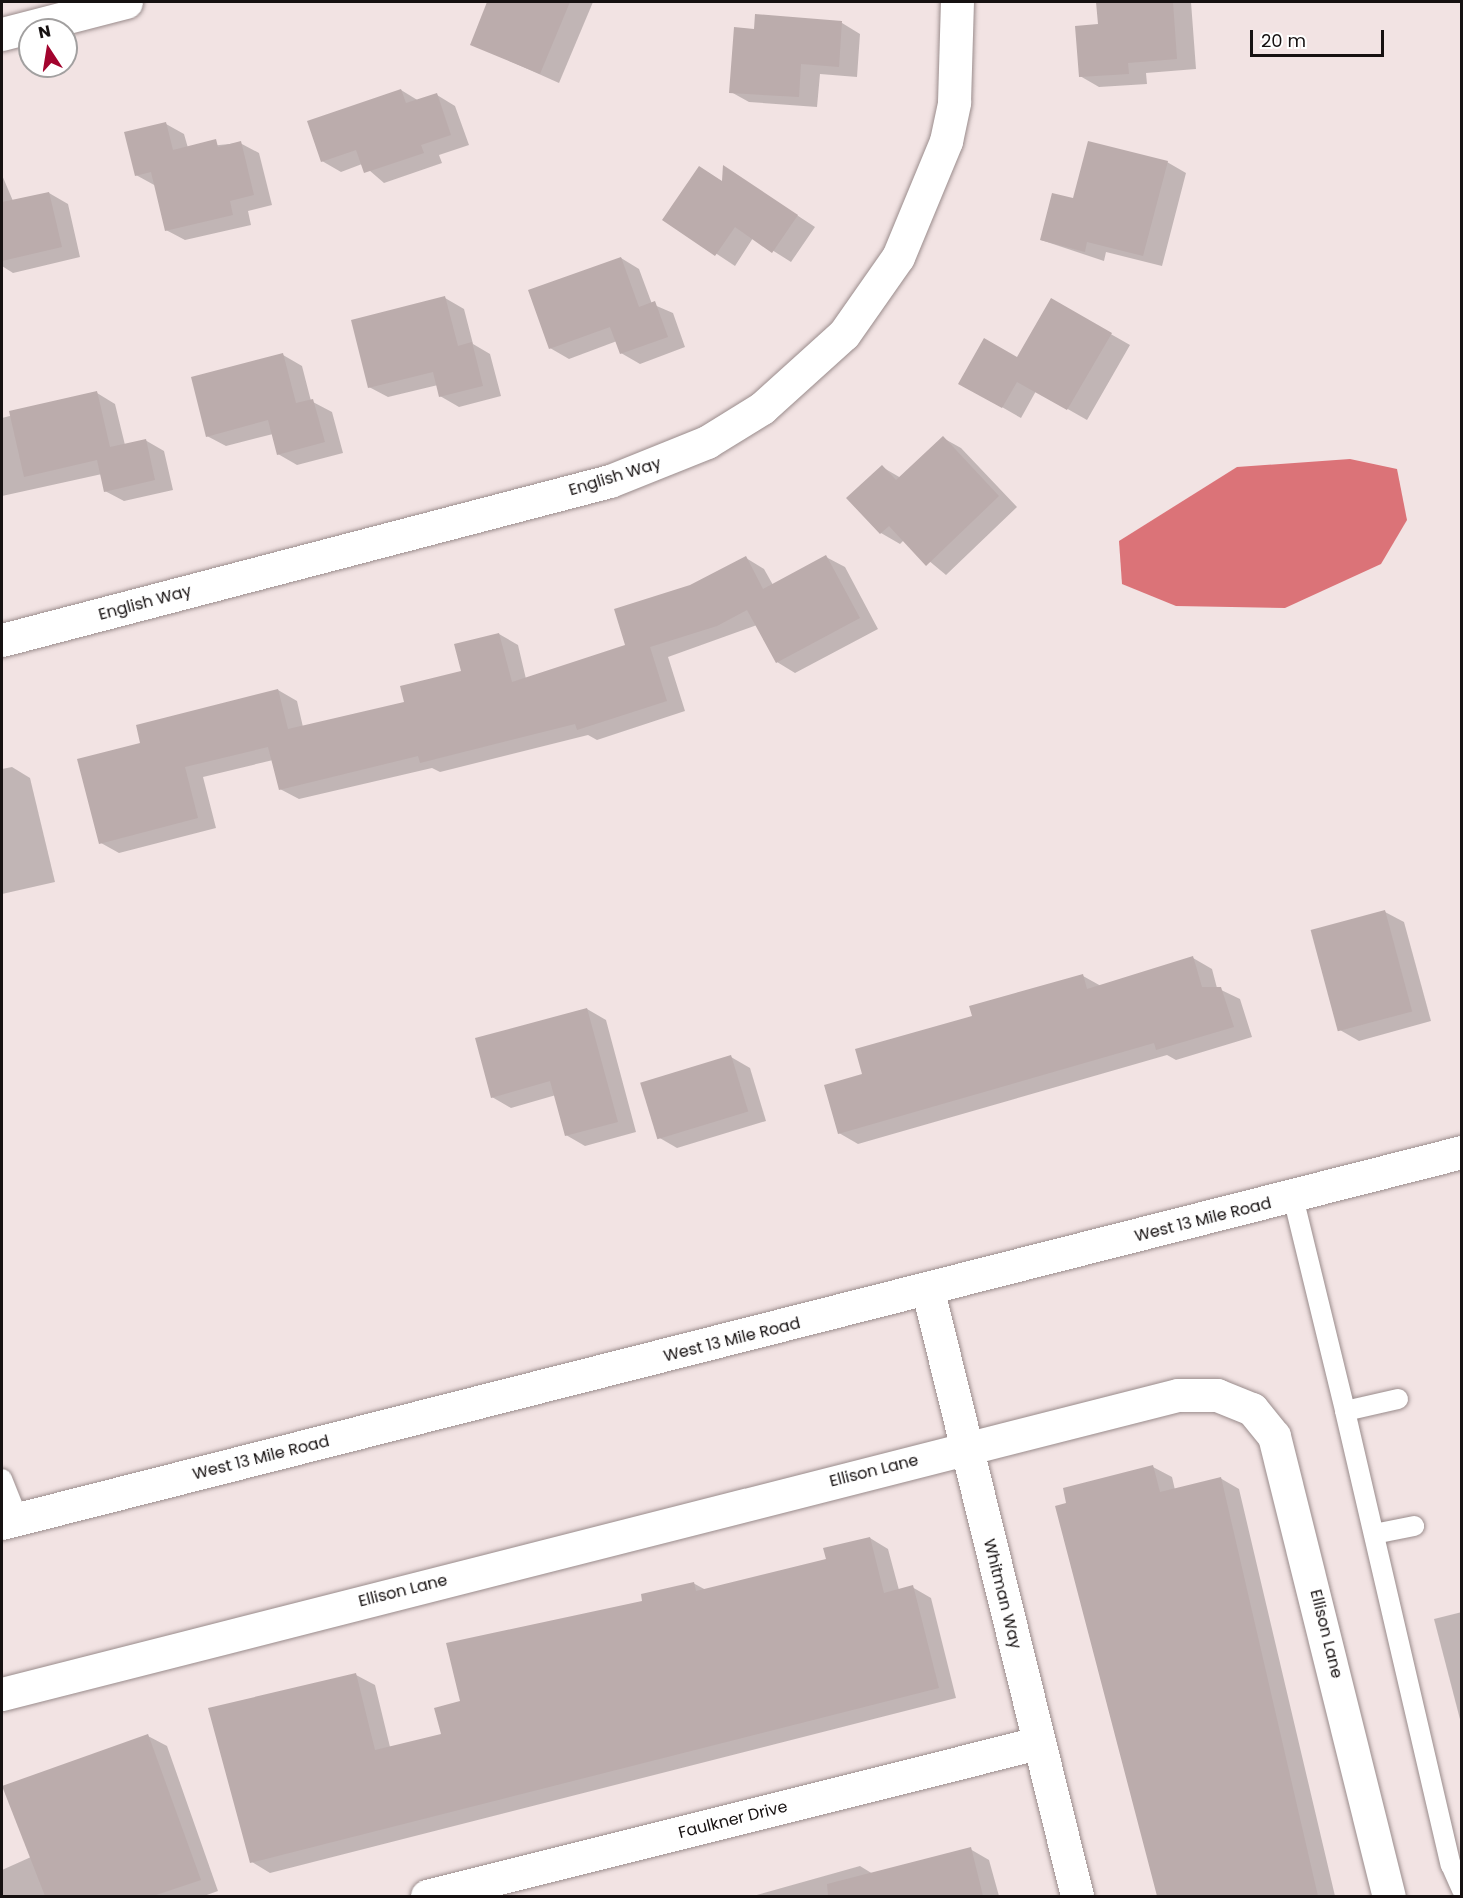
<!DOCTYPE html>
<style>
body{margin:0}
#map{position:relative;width:1463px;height:1898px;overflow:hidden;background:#f2e3e3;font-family:Poppins,sans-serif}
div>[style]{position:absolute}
.water>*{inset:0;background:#db7378}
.shadow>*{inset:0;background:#0003}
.building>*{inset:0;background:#bbacac;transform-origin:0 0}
.roads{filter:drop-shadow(0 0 2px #9a8c8c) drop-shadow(0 0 2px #9a8c8c)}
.service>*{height:20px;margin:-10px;padding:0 10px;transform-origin:10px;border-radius:10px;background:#fff}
.minor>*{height:33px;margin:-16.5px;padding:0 16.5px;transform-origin:16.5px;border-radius:16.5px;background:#fff}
.tertiary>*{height:33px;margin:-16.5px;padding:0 16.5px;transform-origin:16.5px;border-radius:16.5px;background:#fff}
span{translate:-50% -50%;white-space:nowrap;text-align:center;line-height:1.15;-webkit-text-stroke:5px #fff;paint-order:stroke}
.street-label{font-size:16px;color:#161111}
.frame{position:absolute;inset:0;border:3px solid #161111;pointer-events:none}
.north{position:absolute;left:18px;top:18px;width:60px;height:60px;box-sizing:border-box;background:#fff;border:2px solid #a2a0a0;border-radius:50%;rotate:348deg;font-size:16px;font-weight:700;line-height:24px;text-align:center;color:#161111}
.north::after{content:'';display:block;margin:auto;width:21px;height:27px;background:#a3042e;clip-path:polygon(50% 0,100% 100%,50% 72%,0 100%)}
.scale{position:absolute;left:1250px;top:30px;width:134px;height:27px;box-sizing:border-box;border:3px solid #161111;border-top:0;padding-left:8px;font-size:18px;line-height:21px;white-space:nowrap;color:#161111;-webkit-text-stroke:4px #fff;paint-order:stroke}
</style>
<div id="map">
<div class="water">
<div style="clip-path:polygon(1350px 459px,1397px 469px,1407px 520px,1381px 564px,1285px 608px,1176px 606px,1122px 584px,1119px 541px,1237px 467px)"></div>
</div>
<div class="shadow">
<div style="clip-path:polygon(489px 2px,593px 2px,559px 83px,472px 44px)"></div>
<div style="clip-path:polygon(1097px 2px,1191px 2px,1196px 69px,1146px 73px,1147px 84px,1099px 87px,1080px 76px,1099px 25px)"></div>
<div style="clip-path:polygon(842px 23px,860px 34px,857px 77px,820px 74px,817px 107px,749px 102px,731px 92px,755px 30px)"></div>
<div style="clip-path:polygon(401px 90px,419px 101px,437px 95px,455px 106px,469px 145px,439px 155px,442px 163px,384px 183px,362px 164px,341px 172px,322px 161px)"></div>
<div style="clip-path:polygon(166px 124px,184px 134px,188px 148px,240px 143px,259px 153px,272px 205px,248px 211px,251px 225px,185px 240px,166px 230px,156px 186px,136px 175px)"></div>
<div style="clip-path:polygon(1167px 162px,1186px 173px,1162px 266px,1106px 252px,1104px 261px,1041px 240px,1074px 200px)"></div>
<div style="clip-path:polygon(699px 168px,723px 182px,725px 168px,815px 227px,791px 262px,753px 238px,735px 266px,664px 219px)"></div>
<div style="clip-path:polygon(2px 175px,13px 201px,49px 193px,68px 204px,80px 257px,13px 273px,2px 266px)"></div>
<div style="clip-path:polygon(621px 258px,639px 269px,652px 304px,673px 313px,685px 347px,640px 364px,621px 353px,617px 341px,569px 359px,550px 348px)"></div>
<div style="clip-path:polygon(445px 298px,464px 309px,473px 344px,490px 354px,501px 396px,459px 407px,440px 396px,438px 385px,388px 397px,369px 387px)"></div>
<div style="clip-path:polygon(1051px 300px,1130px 345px,1087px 420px,1036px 391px,1021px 418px,960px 383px,1018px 359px)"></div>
<div style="clip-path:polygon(283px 355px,302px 366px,311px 401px,332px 412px,343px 453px,297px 465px,278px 454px,273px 434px,226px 446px,207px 436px)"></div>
<div style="clip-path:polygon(97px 393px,115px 404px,125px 445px,145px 440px,164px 451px,173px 490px,124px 501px,105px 491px,102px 474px,2px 496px,2px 418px)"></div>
<div style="clip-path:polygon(943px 438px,961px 448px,1017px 507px,946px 575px,904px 540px,900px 544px,881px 533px,848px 498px,882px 467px,901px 478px)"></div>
<div style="clip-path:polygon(826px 557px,845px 567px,878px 629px,795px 673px,777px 662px,757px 625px,668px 657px,685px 711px,597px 740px,588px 735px,440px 772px,432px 768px,299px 799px,280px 789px,273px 760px,203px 777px,216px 828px,119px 853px,101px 843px,142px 744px,278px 690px,297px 701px,303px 727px,406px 703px,463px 672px,499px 634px,518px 645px,526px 679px,627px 646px,691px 587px,746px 558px,764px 569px,773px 585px)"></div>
<div style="clip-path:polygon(12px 767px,30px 778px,55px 882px,2px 894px,2px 769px)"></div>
<div style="clip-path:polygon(1385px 912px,1404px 922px,1431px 1021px,1359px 1041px,1340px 1030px)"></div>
<div style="clip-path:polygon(1193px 958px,1212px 969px,1217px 988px,1240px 999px,1252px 1037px,1176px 1060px,1167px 1055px,858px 1144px,839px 1133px,864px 1075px,974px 1017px,1083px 976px,1101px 986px)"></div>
<div style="clip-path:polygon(587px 1009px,606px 1020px,636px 1132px,585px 1146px,566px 1135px,556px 1095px,511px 1108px,492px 1097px)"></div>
<div style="clip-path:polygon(731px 1057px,750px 1068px,766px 1121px,677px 1148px,658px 1137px)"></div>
<div style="clip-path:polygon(1153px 1467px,1172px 1477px,1175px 1490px,1220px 1478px,1239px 1489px,1335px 1896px,1158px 1896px,1152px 1864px)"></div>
<div style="clip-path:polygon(870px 1538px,888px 1549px,899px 1590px,912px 1587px,931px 1598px,956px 1698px,270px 1873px,252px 1862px,356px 1675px,375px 1685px,390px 1747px,442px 1735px,462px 1702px,644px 1602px,693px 1583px,706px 1590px,828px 1560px)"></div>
<div style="clip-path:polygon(1462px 1612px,1462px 1727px,1434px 1619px)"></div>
<div style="clip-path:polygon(148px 1736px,167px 1746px,218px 1891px,204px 1896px,2px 1896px,2px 1870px,31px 1857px)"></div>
<div style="clip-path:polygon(970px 1849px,989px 1860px,999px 1896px,753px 1896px,860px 1866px,873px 1874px)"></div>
</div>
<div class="building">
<div style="clip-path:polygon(487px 2px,570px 2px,540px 74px,470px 45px)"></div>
<div style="clip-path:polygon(1096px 2px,1173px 2px,1177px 59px,1128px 63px,1129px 74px,1079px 77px,1075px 26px,1098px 24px)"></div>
<div style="clip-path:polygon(755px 14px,842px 21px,839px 67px,801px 64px,799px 97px,729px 93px,734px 27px,754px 29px)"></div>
<div style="clip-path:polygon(401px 89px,406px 103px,437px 93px,451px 135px,421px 145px,424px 153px,364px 173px,356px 150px,321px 162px,307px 121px)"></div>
<div style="clip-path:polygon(166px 122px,173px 150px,216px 139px,218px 147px,241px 141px,254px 195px,230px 201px,233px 215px,165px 231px,151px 172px,135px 176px,124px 132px)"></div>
<div style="clip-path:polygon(1088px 141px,1168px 161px,1143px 256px,1087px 242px,1085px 252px,1040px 240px,1052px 193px,1073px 198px)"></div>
<div style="clip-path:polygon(723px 165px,798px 215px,772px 253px,735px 227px,715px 256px,662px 220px,699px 166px,722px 181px)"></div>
<div style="clip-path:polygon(49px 192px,62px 247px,2px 261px,2px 202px)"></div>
<div style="clip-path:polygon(621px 257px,639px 307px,655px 301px,668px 337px,620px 354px,610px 327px,549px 349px,528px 290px)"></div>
<div style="clip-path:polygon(445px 296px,458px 346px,472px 342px,483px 386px,439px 397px,433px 372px,368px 388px,351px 320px)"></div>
<div style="clip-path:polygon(1051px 298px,1112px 333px,1067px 410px,1017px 382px,1002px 408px,958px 384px,984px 338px,1017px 357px)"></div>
<div style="clip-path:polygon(283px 353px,296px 403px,313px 399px,325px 442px,277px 455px,268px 420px,206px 437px,191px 377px)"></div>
<div style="clip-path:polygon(97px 391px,110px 447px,146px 439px,155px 480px,104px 492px,97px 460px,24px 477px,9px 411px)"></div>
<div style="clip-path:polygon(943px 436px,999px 496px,926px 566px,889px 526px,880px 534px,846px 498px,882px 465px,896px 480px)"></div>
<div style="clip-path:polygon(826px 555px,860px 618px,776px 663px,747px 610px,717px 626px,650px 647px,667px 701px,577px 730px,575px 724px,420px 763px,418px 756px,279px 790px,268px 747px,185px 767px,198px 818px,99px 844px,77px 759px,140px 743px,136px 725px,278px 689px,288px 729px,404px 702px,400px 686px,461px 671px,454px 644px,499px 633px,512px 682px,625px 645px,614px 609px,690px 585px,746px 556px,763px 589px)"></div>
<div style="left:1385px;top:910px;width:105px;height:77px;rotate:75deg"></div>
<div style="clip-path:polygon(1193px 956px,1202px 987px,1221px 987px,1234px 1027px,1156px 1050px,1154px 1043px,838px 1134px,824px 1085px,862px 1074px,855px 1049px,972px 1016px,969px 1006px,1083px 974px,1087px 989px)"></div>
<div style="clip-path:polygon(587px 1008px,618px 1122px,565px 1136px,550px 1081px,491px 1098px,475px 1038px)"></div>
<div style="left:731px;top:1055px;width:59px;height:95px;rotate:73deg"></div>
<div style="clip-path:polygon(1153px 1465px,1160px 1492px,1221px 1477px,1318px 1896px,1157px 1896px,1055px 1506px,1066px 1503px,1063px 1488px)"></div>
<div style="clip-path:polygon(870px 1537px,884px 1593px,913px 1585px,939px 1688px,250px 1863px,208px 1708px,356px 1673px,375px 1750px,441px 1734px,434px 1708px,460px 1701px,446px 1643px,642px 1601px,641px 1594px,694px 1582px,696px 1591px,826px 1559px,823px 1548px)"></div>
<div style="clip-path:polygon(148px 1734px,201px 1880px,153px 1896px,45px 1896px,2px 1786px)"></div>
<div style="clip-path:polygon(971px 1847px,983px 1896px,828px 1896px,827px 1884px)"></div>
</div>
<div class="roads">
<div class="service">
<div style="left:1293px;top:1197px;width:220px;rotate:76.3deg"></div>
<div style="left:1398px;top:1399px;width:54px;rotate:167.2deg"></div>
<div style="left:1345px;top:1411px;width:466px;rotate:76.9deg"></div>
<div style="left:1451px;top:1865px;width:27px;rotate:66deg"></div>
<div style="left:2px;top:1479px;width:43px;rotate:68.2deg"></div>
<div style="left:1374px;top:1534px;width:41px;rotate:-11.3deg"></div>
</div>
<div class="minor">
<div style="left:2px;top:34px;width:128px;rotate:-14.5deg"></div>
<div style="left:2px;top:640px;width:628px;rotate:-14.66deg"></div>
<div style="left:610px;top:481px;width:105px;rotate:-21.9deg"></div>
<div style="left:707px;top:442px;width:65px;rotate:-31.7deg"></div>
<div style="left:762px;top:408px;width:110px;rotate:-42.1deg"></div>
<div style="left:844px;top:334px;width:94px;rotate:-55deg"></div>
<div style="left:898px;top:257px;width:126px;rotate:-67.5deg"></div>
<div style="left:946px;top:141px;width:40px;rotate:-78deg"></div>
<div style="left:954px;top:102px;width:100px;rotate:-88.3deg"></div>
<div style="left:928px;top:1291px;width:623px;rotate:76.16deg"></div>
<div style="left:2px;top:1694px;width:1213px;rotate:-14.27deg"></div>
<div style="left:1178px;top:1395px;width:39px"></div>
<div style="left:1217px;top:1395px;width:38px;rotate:22deg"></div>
<div style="left:1252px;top:1409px;width:35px;rotate:51deg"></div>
<div style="left:1274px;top:1436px;width:474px;rotate:76deg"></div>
<div style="left:427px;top:1896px;width:630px;rotate:-14.06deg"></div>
</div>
<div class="tertiary">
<div style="left:2px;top:1523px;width:1506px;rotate:-14.26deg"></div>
</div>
</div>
<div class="street-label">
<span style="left:615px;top:477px;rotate:-17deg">English Way</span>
<span style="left:145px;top:603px;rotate:-15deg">English Way</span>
<span style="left:1203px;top:1220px;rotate:-14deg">West 13 Mile Road</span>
<span style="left:732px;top:1340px;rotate:-14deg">West 13 Mile Road</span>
<span style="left:261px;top:1458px;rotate:-14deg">West 13 Mile Road</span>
<span style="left:874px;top:1471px;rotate:-14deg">Ellison Lane</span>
<span style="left:403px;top:1591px;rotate:-14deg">Ellison Lane</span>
<span style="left:1002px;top:1594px;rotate:76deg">Whitman Way</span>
<span style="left:1326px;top:1634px;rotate:76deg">Ellison Lane</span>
<span style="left:733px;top:1820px;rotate:-14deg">Faulkner Drive</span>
</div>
<div class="frame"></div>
<div class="north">N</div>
<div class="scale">20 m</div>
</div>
